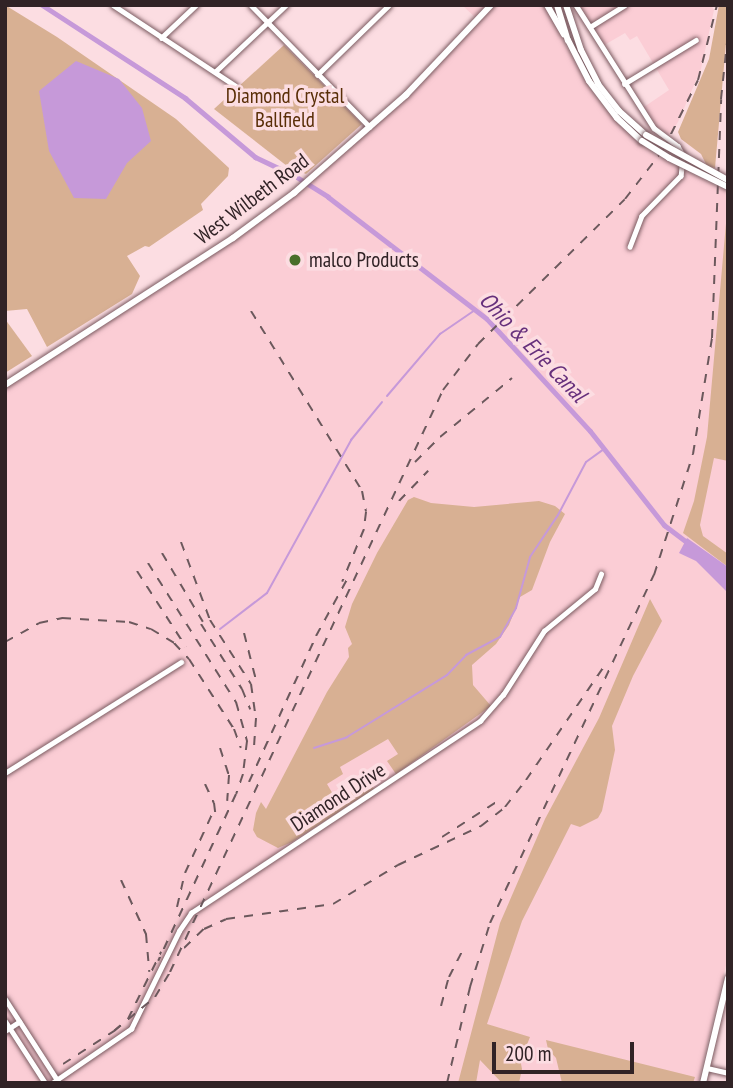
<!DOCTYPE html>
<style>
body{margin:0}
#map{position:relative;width:733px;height:1088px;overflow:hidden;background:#fcdde2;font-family:"PT Sans Narrow",sans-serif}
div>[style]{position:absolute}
.built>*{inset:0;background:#fbcdd5}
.green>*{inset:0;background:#d8b093}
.water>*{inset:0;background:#c699d9}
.stream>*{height:2px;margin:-1px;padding:0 1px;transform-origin:1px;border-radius:1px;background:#c699d9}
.canal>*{height:5px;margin:-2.5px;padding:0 2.5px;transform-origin:2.5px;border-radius:2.5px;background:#c699d9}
.roads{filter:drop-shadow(0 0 2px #7b5b61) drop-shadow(0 0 2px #7b5b61)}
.minor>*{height:4.5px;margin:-2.25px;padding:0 2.25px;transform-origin:2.25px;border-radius:2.25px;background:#fff}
.tertiary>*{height:5px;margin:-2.5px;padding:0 2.5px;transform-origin:2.5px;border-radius:2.5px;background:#fff}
.secondary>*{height:6px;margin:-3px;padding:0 3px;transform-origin:3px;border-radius:3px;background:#fff}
.rail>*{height:2px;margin-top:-1px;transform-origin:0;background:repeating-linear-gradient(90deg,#6b585c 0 9px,transparent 0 18px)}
.bridges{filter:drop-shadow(0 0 2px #7b5b61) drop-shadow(0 0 2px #7b5b61)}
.secondary-bridge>*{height:6px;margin:-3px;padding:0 3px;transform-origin:3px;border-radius:3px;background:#fff}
.dots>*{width:19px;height:19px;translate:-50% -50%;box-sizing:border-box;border:4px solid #fcdde2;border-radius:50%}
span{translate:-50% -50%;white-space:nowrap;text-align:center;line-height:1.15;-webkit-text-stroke:7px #fcdde2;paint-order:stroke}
.park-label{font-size:21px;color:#592e07}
.street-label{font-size:21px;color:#312326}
.poi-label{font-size:21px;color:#312326}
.left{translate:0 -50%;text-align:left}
.water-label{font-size:23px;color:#67307c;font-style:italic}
.frame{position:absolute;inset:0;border:7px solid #312326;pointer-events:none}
.scale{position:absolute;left:492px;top:1042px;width:142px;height:32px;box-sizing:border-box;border:4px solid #312326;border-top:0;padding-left:9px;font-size:21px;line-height:24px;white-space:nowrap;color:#312326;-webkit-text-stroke:5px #fcdde2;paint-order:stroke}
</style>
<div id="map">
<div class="built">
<div style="clip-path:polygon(462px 5px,544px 5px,588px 86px,608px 112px,655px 155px,728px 192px,728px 957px,698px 1083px,5px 1083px,5px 385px,265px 215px,371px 128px,478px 20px)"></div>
<div style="clip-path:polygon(576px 5px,711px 5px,714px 10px,701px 69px,678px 122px,667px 139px,641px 109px,669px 90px,637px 36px,630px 40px,625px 33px,601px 47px)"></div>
</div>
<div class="green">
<div style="clip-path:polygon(5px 5px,57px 37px,176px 119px,229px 168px,228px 176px,201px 204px,203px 210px,149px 247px,145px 246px,127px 256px,140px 276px,132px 294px,47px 347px,27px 309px,5px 311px)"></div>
<div style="clip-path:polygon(719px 5px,728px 5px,728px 21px,715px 168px,707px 166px,701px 154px,681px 139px,678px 132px,709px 59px)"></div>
<div style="clip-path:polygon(284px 45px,362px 124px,306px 174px,287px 166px,214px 109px)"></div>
<div style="clip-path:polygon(728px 201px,728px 461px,714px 458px,700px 525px,703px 536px,728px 554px,728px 567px,683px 533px,694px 501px,707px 437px)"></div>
<div style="clip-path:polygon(5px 319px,32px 356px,5px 373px)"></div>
<div style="clip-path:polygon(414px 497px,431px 503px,474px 507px,539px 501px,555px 506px,565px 514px,550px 542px,532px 590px,520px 597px,509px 625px,496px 644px,472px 665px,473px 685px,491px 706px,396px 774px,387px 761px,398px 754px,388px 739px,340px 767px,343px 774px,327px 784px,337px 801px,369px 781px,374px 789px,292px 842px,278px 848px,257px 837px,253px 830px,256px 813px,261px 802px,266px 809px,327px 692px,349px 657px,348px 648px,352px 644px,345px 627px,352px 604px,377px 553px,408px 500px)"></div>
<div style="clip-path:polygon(650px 599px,662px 621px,633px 676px,612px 726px,615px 750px,602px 811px,598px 818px,580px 827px,571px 824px,522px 921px,487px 1024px,530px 1037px,526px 1047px,518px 1048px,522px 1069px,519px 1083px,502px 1083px,480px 1060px,476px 1083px,458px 1083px,500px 923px,545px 819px,599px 718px)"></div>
<div style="clip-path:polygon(546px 1040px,695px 1077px,693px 1083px,562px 1083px,556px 1058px,548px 1049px)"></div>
</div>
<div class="water">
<div style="clip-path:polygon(76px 61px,119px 79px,142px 108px,151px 141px,127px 163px,106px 199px,74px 198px,49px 151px,39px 91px)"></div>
<div style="clip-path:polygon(687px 538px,728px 567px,728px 593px,696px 561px,679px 553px)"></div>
</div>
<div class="stream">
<div style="left:387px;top:396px;width:82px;rotate:-49.5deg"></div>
<div style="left:440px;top:334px;width:42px;rotate:-34.4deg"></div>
<div style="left:220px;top:629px;width:59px;rotate:-37.5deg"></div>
<div style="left:267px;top:593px;width:175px;rotate:-61.2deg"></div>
<div style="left:351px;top:440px;width:49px;rotate:-50.8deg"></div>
<div style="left:314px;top:748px;width:35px;rotate:-18deg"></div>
<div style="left:347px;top:737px;width:118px;rotate:-31.8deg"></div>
<div style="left:447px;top:675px;width:28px;rotate:-46deg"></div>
<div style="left:466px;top:655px;width:38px;rotate:-28deg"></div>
<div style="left:500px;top:637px;width:33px;rotate:-61deg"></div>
<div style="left:516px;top:608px;width:53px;rotate:-74.6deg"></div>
<div style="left:530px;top:557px;width:50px;rotate:-56.3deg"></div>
<div style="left:558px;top:515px;width:60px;rotate:-62.2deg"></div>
<div style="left:586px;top:462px;width:22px;rotate:-36deg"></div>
</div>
<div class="canal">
<div style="left:42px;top:5px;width:171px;rotate:33deg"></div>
<div style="left:185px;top:98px;width:92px;rotate:40.1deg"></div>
<div style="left:255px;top:157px;width:44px;rotate:25.4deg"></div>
<div style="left:295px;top:176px;width:39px;rotate:32deg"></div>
<div style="left:328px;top:197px;width:200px;rotate:37.5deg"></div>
<div style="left:487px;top:319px;width:152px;rotate:47.4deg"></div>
<div style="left:590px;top:431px;width:120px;rotate:51.8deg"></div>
<div style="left:664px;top:525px;width:34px;rotate:37deg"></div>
</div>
<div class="roads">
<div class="minor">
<div style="left:113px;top:5px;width:147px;rotate:33.4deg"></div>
<div style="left:251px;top:5px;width:170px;rotate:45.7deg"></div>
<div style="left:576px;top:5px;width:146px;rotate:57.6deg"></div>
<div style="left:654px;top:128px;width:30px;rotate:37deg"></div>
<div style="left:678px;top:146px;width:10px;rotate:61deg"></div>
<div style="left:683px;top:155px;width:21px;rotate:95deg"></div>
<div style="left:681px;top:176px;width:56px;rotate:134.3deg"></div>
<div style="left:642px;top:216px;width:33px;rotate:111deg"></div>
<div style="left:590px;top:27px;width:41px;rotate:-32.2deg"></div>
<div style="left:161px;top:38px;width:48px;rotate:-43.3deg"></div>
<div style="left:216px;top:71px;width:96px;rotate:-43.3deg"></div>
<div style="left:317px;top:75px;width:100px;rotate:-44.2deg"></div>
<div style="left:624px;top:84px;width:84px;rotate:-31.4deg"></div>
<div style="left:5px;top:773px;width:208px;rotate:-32.2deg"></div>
<div style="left:5px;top:1031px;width:17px;rotate:-33deg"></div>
<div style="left:707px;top:1068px;width:22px;rotate:13deg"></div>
<div style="left:52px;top:1083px;width:96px;rotate:-34.4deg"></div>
<div style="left:131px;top:1029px;width:109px;rotate:-63.9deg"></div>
<div style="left:179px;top:931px;width:22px;rotate:-56deg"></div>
<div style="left:191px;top:913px;width:347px;rotate:-33.6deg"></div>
<div style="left:480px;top:721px;width:35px;rotate:-49deg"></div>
<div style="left:503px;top:695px;width:76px;rotate:-57.4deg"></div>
<div style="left:544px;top:631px;width:66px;rotate:-39.5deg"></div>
<div style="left:595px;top:589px;width:16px;rotate:-68deg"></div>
</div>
<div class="tertiary">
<div style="left:5px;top:999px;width:100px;rotate:57.3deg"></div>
<div style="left:5px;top:1021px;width:74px;rotate:57.2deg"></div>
</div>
<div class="secondary">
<div style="left:547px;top:5px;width:34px;rotate:60deg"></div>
<div style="left:557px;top:5px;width:37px;rotate:73deg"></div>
<div style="left:568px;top:40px;width:46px;rotate:62.9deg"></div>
<div style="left:589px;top:81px;width:46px;rotate:52.9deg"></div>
<div style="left:617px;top:118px;width:34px;rotate:43deg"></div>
<div style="left:566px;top:5px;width:47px;rotate:71.6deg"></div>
<div style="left:581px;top:50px;width:38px;rotate:63deg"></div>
<div style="left:598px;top:84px;width:34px;rotate:52deg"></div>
<div style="left:619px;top:111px;width:36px;rotate:42deg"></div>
<div style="left:5px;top:385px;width:271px;rotate:-32.8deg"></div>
<div style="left:233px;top:238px;width:76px;rotate:-36.4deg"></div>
<div style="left:294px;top:193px;width:149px;rotate:-41.2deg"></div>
<div style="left:406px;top:95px;width:124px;rotate:-46.6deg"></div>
<div style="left:703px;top:1083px;width:108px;rotate:-76.6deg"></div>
</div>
</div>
<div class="rail">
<div style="left:251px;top:311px;width:211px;rotate:58.3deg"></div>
<div style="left:362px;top:491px;width:21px;rotate:79deg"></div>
<div style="left:366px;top:512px;width:17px;rotate:97deg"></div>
<div style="left:364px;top:529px;width:57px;rotate:112.5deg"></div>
<div style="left:415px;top:462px;width:35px;rotate:-45deg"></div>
<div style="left:440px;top:437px;width:93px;rotate:-39.3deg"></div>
<div style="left:399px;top:501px;width:42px;rotate:-46deg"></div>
<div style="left:181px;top:542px;width:83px;rotate:69.6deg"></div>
<div style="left:210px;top:620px;width:76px;rotate:57.4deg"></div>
<div style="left:251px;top:684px;width:34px;rotate:82deg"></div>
<div style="left:256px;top:718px;width:29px;rotate:94deg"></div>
<div style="left:162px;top:553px;width:80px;rotate:59.3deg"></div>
<div style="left:148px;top:563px;width:165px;rotate:57.7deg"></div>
<div style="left:236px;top:702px;width:41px;rotate:74.2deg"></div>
<div style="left:247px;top:741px;width:33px;rotate:97deg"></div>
<div style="left:243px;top:774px;width:21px;rotate:109deg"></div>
<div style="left:236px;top:794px;width:184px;rotate:115deg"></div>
<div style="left:137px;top:571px;width:90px;rotate:57.2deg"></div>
<div style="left:201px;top:624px;width:77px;rotate:57.8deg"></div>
<div style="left:242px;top:689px;width:22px;rotate:68deg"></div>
<div style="left:244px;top:633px;width:49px;rotate:75.7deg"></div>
<div style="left:5px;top:642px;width:39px;rotate:-29deg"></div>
<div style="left:39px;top:623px;width:24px;rotate:-12deg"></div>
<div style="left:62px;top:618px;width:67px;rotate:3.4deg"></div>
<div style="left:129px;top:622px;width:23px;rotate:18deg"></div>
<div style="left:151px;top:629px;width:27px;rotate:31deg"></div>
<div style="left:174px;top:643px;width:22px;rotate:47deg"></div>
<div style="left:189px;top:659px;width:83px;rotate:57.3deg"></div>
<div style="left:234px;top:729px;width:20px;rotate:70deg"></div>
<div style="left:220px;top:748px;width:28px;rotate:72deg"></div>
<div style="left:229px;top:775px;width:26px;rotate:94deg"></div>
<div style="left:249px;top:782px;width:161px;rotate:-65.3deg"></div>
<div style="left:316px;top:636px;width:71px;rotate:-61.3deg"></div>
<div style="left:205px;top:784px;width:21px;rotate:65deg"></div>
<div style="left:214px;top:803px;width:17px;rotate:83deg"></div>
<div style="left:442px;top:837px;width:70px;rotate:-32.8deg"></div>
<div style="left:121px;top:880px;width:60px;rotate:65.2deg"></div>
<div style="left:146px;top:934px;width:38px;rotate:85deg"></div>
<div style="left:177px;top:907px;width:35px;rotate:-77deg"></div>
<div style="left:185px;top:873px;width:67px;rotate:-65.3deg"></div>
<div style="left:184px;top:948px;width:28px;rotate:-44deg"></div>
<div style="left:204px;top:929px;width:24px;rotate:-24deg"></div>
<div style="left:226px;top:919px;width:108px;rotate:-8deg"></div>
<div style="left:333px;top:904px;width:76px;rotate:-31deg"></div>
<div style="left:398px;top:865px;width:92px;rotate:-25.2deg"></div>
<div style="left:481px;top:826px;width:31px;rotate:-38deg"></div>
<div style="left:505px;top:807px;width:34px;rotate:-52deg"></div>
<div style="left:526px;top:780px;width:136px;rotate:-55.5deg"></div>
<div style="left:441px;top:1006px;width:30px;rotate:-75deg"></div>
<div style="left:449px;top:977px;width:33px;rotate:-63deg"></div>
<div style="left:114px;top:1031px;width:53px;rotate:-39.7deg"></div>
<div style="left:155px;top:997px;width:29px;rotate:-59deg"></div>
<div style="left:170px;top:972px;width:643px;rotate:-64.87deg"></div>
<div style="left:443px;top:390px;width:58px;rotate:-52.7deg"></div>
<div style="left:478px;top:344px;width:206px;rotate:-44.6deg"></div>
<div style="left:625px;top:199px;width:62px;rotate:-52.2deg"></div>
<div style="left:663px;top:150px;width:78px;rotate:-63.4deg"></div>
<div style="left:698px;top:80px;width:77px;rotate:-75.8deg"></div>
<div style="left:63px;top:1064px;width:61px;rotate:-32.9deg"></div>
<div style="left:114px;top:1031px;width:18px;rotate:-41deg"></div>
<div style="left:128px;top:1019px;width:75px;rotate:-63.8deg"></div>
<div style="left:447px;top:1083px;width:99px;rotate:-76.5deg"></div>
<div style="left:470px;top:987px;width:67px;rotate:-72.6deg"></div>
<div style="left:490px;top:923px;width:385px;rotate:-64.8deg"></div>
<div style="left:654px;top:575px;width:127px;rotate:-72.1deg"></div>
<div style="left:693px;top:454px;width:118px;rotate:-80.7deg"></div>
<div style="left:712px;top:338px;width:239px;rotate:-87.8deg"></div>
<div style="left:721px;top:99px;width:65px;rotate:-83.9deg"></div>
</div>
<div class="bridges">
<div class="secondary-bridge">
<div style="left:646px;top:135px;width:94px;rotate:28.8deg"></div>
<div style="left:642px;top:141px;width:32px;rotate:32deg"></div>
<div style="left:669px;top:158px;width:66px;rotate:26.2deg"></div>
</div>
</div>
<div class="dots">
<div style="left:295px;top:260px;background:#486f2a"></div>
</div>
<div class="park-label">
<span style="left:285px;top:108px">Diamond Crystal<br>Ballfield</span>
</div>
<div class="street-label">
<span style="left:252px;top:199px;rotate:-37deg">West Wilbeth Road</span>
<span style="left:338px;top:797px;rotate:-33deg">Diamond Drive</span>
</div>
<div class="poi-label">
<span class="left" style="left:309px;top:260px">malco Products</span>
</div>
<div class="water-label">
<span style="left:533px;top:347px;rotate:46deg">Ohio &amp; Erie Canal</span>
</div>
<div class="frame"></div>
<div class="scale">200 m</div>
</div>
